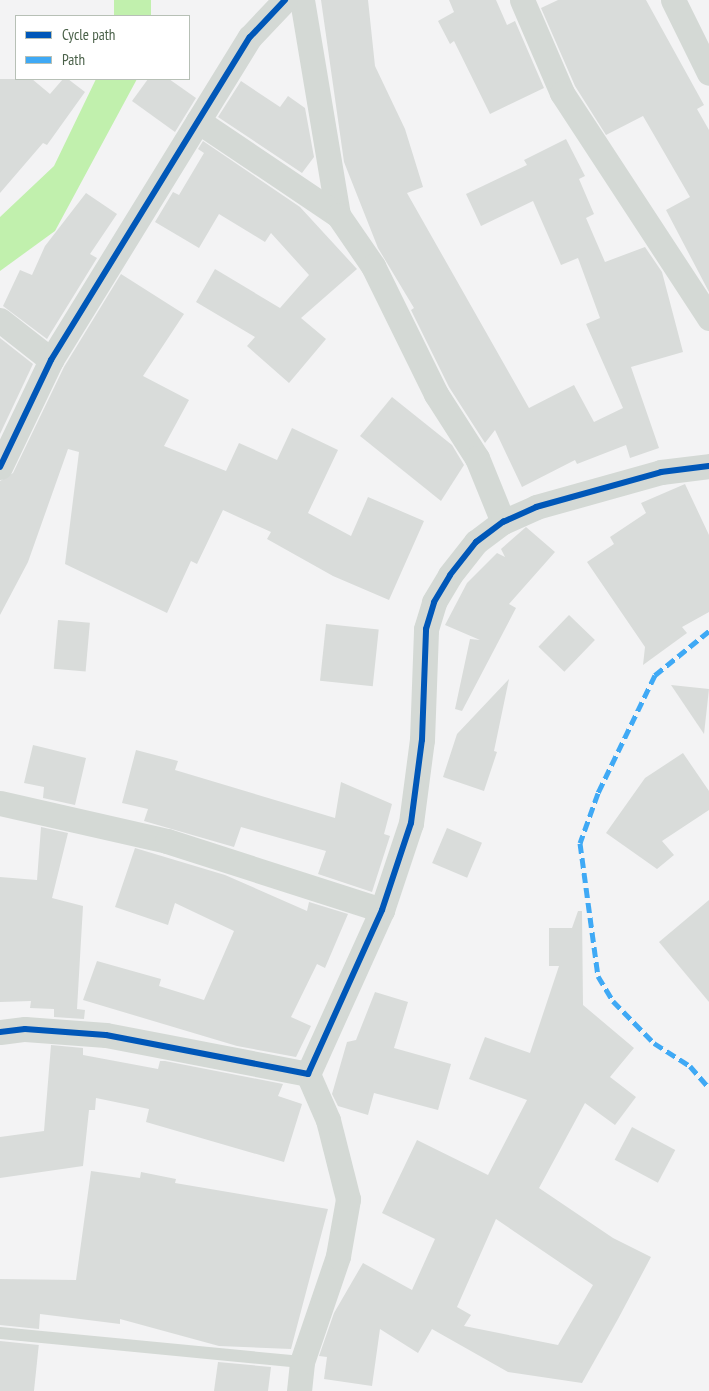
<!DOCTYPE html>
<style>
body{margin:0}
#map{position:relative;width:709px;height:1391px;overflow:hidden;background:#f3f3f4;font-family:"PT Sans Narrow",sans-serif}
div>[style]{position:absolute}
.water>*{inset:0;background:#c1f0ad;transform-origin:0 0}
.building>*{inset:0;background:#d9dcda;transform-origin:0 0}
.service>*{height:12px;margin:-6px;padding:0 6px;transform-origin:6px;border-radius:6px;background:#d4d9d5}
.minor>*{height:25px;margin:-12.5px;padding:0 12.5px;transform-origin:12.5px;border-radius:12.5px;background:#d4d9d5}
.quiet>*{height:5px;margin-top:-2.5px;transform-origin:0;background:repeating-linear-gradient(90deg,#3fa9f5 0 10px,transparent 0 15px)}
.cycleway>*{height:6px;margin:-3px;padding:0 3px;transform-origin:3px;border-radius:3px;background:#0057b8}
span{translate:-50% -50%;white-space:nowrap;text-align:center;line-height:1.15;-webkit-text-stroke:4.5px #fff;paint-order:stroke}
.legend{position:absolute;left:15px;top:15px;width:175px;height:65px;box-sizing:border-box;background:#fff;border:1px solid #b7c0b6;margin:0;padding:6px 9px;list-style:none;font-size:15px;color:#4a6149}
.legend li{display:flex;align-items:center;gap:10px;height:25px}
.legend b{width:25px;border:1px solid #b7c0b6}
</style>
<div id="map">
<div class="water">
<div style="left:114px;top:0;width:37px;height:16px"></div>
<div style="clip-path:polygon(96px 79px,137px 79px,55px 231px,0 271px,0 217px,54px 166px)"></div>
</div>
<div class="building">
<div style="clip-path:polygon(321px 0,368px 0,375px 66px,405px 129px,423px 187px,407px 193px,529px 408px,574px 385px,594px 422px,623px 408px,586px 324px,600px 318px,578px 258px,561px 265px,533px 201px,481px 226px,466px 194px,527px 165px,524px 160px,566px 139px,585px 176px,579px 179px,594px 214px,586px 218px,605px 262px,645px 247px,662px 272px,683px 352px,631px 367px,659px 448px,630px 458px,626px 445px,577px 464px,575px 460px,522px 487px,495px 430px,485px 443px,449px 387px,411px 310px,414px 308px,378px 248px,344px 162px)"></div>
<div style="clip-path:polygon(449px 0,496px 0,507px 25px,515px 21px,544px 88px,490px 114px,454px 41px,450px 44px,438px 21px,454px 12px)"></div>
<div style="clip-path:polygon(558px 0,646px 0,704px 105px,697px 109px,709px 130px,709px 292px,666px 210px,690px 197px,643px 116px,606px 135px,575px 86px,541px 8px)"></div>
<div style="clip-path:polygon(0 79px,32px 79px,50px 94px,63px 79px,68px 79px,85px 92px,47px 145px,43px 143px,0 193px)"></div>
<div style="clip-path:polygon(148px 79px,169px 79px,196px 98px,175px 132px,132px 101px)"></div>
<div style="clip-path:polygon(241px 81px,280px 107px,288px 96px,305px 108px,314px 157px,302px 173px,218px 117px)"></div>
<div style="clip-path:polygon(203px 141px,300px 207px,357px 269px,301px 318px,326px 339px,289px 383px,247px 346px,255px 337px,196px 302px,215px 269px,280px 308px,309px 275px,271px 233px,265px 242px,219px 214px,199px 248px,155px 222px,173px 192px,179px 195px,204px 153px,198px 149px)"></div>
<div style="clip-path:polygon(86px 193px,117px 214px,90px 254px,97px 258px,47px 339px,3px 306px,20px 270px,32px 275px,45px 246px)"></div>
<div style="clip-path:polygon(121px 274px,184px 314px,143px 376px,189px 400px,164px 446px,226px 471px,239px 443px,277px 460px,292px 428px,338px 450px,308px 513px,351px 536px,368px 497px,424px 521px,389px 600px,333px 576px,267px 539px,271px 532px,223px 510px,197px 564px,191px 561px,167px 613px,65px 564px,79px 452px,68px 449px,28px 562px,0 615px,0 481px,13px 473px,64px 367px)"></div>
<div style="clip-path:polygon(0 338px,33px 364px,0 434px)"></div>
<div style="clip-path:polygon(392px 397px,452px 445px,464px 465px,441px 501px,360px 436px)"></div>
<div style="clip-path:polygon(685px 484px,709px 535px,709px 612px,682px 627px,687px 633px,643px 665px,645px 647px,587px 562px,614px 544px,610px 537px,646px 513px,641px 503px)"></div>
<div style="clip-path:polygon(526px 527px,555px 552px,509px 604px,516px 608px,462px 711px,455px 709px,470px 639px,480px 640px,445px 625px,467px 583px,497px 553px,505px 557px,501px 549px)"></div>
<div style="left:569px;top:615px;width:36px;height:44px;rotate:44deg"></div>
<div style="left:58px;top:620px;width:32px;height:49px;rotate:5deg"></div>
<div style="left:326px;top:624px;width:53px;height:57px;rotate:6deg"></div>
<div style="clip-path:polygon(509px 679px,494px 751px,497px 752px,484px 791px,443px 777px,457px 734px)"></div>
<div style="clip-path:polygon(671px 685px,709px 689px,704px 734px)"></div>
<div style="clip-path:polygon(33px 745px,86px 758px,75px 805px,43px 798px,44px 787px,24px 783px)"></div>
<div style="clip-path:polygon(136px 750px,178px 761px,175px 770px,335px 818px,341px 782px,392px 804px,384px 834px,390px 836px,372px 892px,318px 874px,326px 851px,241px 827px,234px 847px,144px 821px,148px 809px,122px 803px)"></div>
<div style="clip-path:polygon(683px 753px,709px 791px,709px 810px,662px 841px,674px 855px,657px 869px,606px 833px,645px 778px)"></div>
<div style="clip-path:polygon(41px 827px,68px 833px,52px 898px,83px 906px,77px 1009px,85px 1010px,84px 1019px,54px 1017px,54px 1009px,30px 1008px,31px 1001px,0 1002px,0 877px,37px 880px)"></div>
<div style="left:447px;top:828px;width:38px;height:38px;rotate:23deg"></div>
<div style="clip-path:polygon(135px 848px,225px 875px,307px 911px,309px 902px,348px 914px,325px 968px,317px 964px,291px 1017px,311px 1026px,296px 1057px,237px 1046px,83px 1000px,97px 961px,161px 979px,159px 986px,204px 1000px,234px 931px,175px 903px,168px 925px,115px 907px)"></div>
<div style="clip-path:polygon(709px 900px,709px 1002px,659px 942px)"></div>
<div style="clip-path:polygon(evenodd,578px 911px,582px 911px,583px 1005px,634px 1048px,610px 1077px,636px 1097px,615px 1125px,585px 1103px,539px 1188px,613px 1238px,651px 1257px,618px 1319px,582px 1383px,508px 1372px,432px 1329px,418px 1353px,380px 1329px,372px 1386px,324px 1379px,327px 1357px,319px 1356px,334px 1313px,363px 1263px,412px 1290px,435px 1239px,382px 1213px,417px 1140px,488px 1175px,527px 1100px,469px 1079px,485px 1037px,530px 1053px,559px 966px,549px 966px,549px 928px,572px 928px,578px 911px,496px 1219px,593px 1285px,558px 1345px,464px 1326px,471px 1315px,457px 1307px,496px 1219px)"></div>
<div style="clip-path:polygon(375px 992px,408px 1002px,394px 1048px,451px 1064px,438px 1110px,374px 1093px,368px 1115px,338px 1106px,332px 1094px,347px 1042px,356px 1040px)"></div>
<div style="clip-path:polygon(51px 1045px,83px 1048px,83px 1055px,158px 1069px,160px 1061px,165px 1061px,283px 1084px,278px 1096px,302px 1104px,284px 1162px,146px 1122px,149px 1109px,96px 1098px,95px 1110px,89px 1110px,83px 1166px,0 1178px,0 1137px,44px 1131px)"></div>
<div style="left:632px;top:1127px;width:49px;height:37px;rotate:28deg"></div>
<div style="clip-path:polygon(91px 1171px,140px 1178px,141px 1172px,176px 1179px,175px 1183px,328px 1209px,291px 1349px,219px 1346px,120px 1319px,120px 1324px,40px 1314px,39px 1329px,0 1325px,0 1279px,76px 1280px)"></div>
<div style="left:0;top:1341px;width:39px;height:50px;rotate:6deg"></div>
<div style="clip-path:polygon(218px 1362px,271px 1367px,268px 1391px,214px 1391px)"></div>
</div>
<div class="service">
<div style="left:0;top:1333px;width:303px;rotate:5.5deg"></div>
</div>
<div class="minor">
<div style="left:302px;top:0;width:218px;rotate:80.5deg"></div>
<div style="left:522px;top:0;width:101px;rotate:66.7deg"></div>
<div style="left:562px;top:93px;width:269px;rotate:56.8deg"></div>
<div style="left:673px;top:0;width:81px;rotate:63.7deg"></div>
<div style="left:198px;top:121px;width:169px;rotate:33.9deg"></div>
<div style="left:338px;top:215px;width:62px;rotate:55.5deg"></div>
<div style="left:373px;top:266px;width:143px;rotate:63.8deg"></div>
<div style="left:436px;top:394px;width:76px;rotate:57.4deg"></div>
<div style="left:477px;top:458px;width:69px;rotate:67.9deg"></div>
<div style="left:0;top:320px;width:65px;rotate:38.1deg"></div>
<div style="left:0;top:467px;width:119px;rotate:-64.5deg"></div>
<div style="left:51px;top:360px;width:379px;rotate:-58.4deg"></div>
<div style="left:250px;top:37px;width:51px;rotate:-46.6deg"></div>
<div style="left:0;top:803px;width:171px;rotate:12.8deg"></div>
<div style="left:167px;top:841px;width:226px;rotate:17.8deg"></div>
<div style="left:0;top:1032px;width:25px;rotate:-7deg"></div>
<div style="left:25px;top:1029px;width:81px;rotate:4.2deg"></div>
<div style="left:106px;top:1035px;width:206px;rotate:10.9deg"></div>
<div style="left:308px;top:1074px;width:180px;rotate:-65.7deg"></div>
<div style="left:382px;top:910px;width:92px;rotate:-71.6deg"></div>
<div style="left:411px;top:823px;width:84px;rotate:-82.5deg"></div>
<div style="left:422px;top:740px;width:111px;rotate:-87.9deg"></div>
<div style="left:426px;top:629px;width:28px;rotate:-73deg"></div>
<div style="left:434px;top:602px;width:31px;rotate:-59deg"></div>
<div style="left:450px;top:575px;width:42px;rotate:-51.8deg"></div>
<div style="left:476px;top:542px;width:34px;rotate:-37deg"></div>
<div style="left:503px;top:522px;width:36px;rotate:-24deg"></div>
<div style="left:536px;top:507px;width:130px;rotate:-15.6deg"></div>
<div style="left:661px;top:472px;width:48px;rotate:-7.1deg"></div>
<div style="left:299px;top:1391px;width:29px;rotate:-84deg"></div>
<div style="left:302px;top:1362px;width:112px;rotate:-71.2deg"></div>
<div style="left:338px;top:1256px;width:58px;rotate:-80deg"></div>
<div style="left:348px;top:1199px;width:81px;rotate:-104.2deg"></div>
<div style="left:328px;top:1120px;width:50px;rotate:-113.5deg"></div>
</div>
<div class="quiet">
<div style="left:709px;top:631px;width:70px;rotate:140.8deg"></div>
<div style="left:655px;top:675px;width:131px;rotate:115.8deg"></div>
<div style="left:598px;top:793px;width:53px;rotate:109.8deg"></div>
<div style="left:580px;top:843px;width:134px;rotate:82.3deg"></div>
<div style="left:598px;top:976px;width:29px;rotate:59deg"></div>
<div style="left:613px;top:1001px;width:59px;rotate:45.7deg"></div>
<div style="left:654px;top:1043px;width:43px;rotate:32.6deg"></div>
<div style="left:690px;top:1066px;width:29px;rotate:49deg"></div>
</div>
<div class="cycleway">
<div style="left:0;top:467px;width:119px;rotate:-64.5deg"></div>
<div style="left:51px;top:360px;width:379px;rotate:-58.4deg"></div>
<div style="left:250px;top:37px;width:51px;rotate:-46.6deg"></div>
<div style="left:0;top:1032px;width:25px;rotate:-7deg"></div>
<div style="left:25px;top:1029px;width:81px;rotate:4.2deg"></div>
<div style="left:106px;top:1035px;width:206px;rotate:10.9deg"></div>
<div style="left:308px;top:1074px;width:180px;rotate:-65.7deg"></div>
<div style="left:382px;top:910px;width:92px;rotate:-71.6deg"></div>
<div style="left:411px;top:823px;width:84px;rotate:-82.5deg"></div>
<div style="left:422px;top:740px;width:111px;rotate:-87.9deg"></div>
<div style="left:426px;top:629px;width:28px;rotate:-73deg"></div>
<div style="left:434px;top:602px;width:31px;rotate:-59deg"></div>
<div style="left:450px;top:575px;width:42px;rotate:-51.8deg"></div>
<div style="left:476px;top:542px;width:34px;rotate:-37deg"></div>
<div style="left:503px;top:522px;width:36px;rotate:-24deg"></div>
<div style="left:536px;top:507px;width:130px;rotate:-15.6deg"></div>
<div style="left:661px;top:472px;width:48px;rotate:-7.1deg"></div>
</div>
<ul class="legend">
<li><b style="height:6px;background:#0057b8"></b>Cycle path</li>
<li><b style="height:6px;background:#3fa9f5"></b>Path</li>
</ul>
</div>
